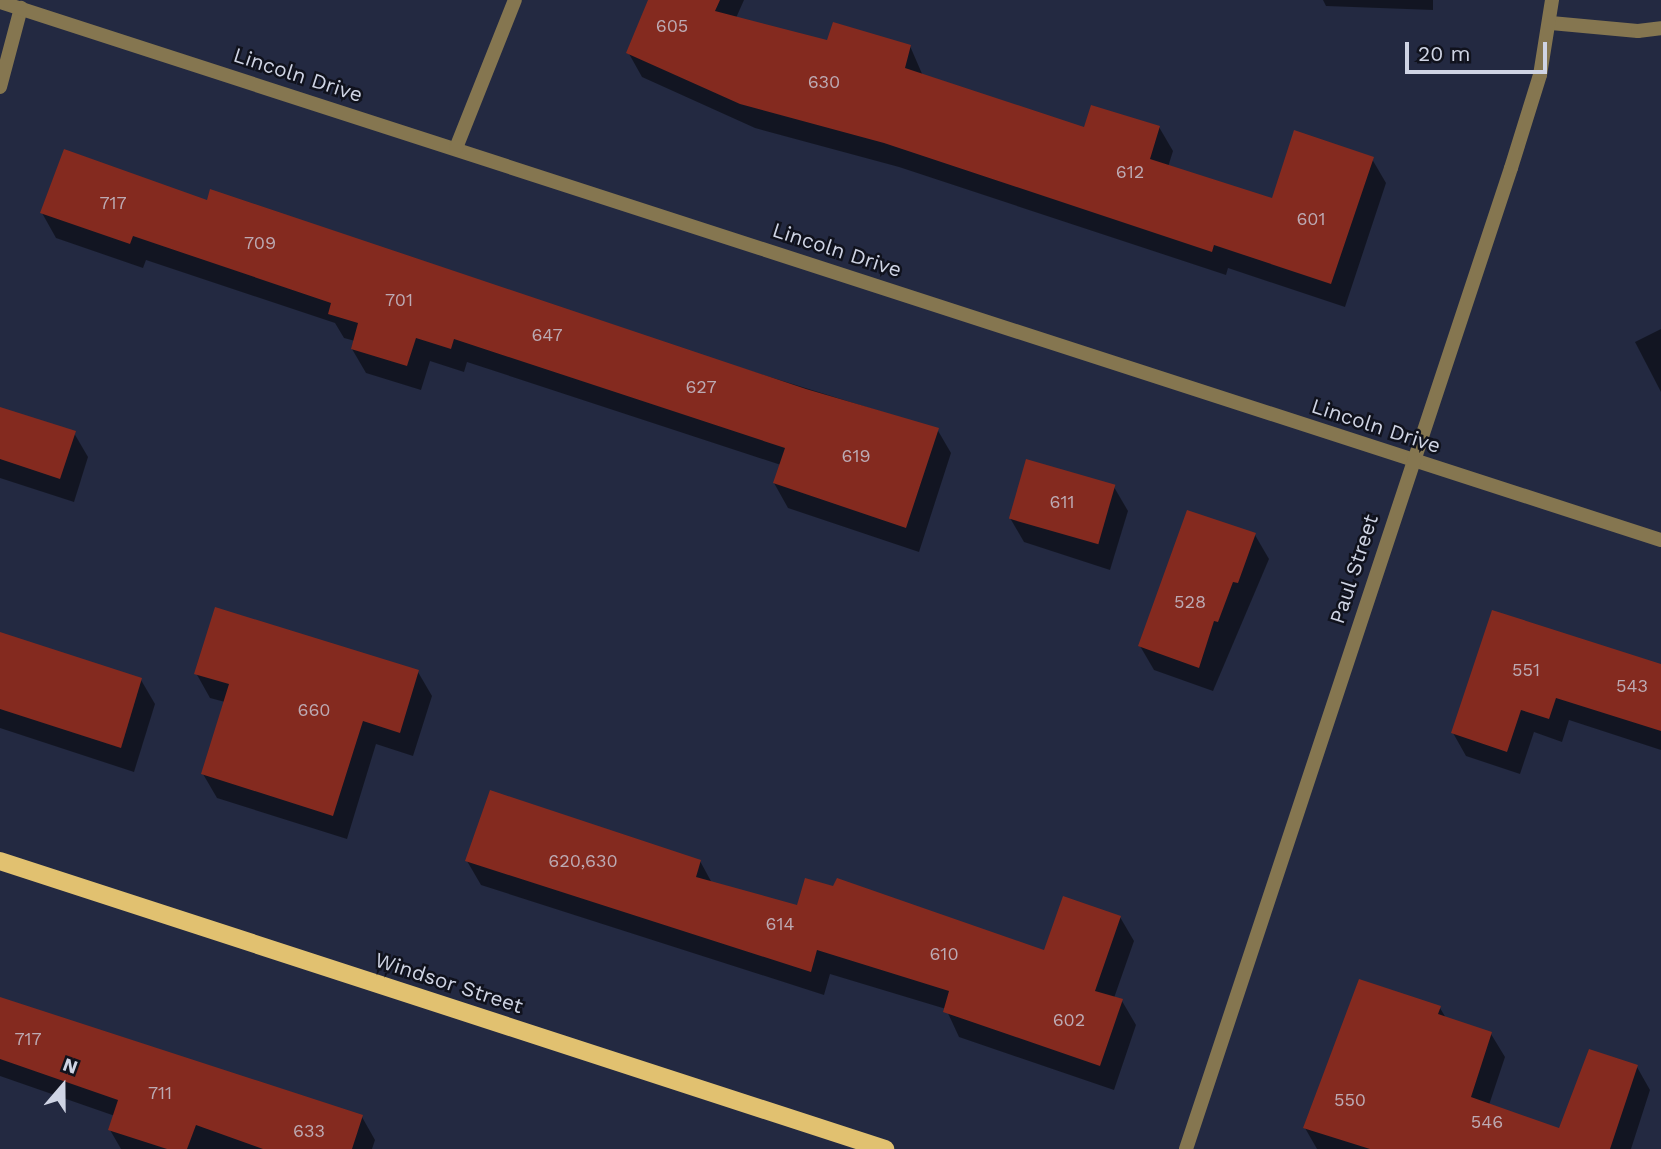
<!DOCTYPE html>
<style>
body{margin:0}
#map{position:relative;width:1661px;height:1149px;overflow:hidden;background:#232941;font-family:"Work Sans",sans-serif}
div>[style]{position:absolute}
.shadow>*{inset:0;background:#0007}
.building>*{inset:0;background:#842a1f;transform-origin:0 0}
.lane>*{height:14px;margin:-7px;padding:0 7px;transform-origin:7px;border-radius:7px;background:#857650}
.street>*{height:14px;margin:-7px;padding:0 7px;transform-origin:7px;border-radius:7px;background:#857650}
.primary>*{height:18px;margin:-9px;padding:0 9px;transform-origin:9px;border-radius:9px;background:#e1c170}
span{translate:-50% -50%;white-space:nowrap;text-align:center;line-height:1.15;-webkit-text-stroke:5px #10121d;paint-order:stroke}
.number-label{font-size:18px;color:#bcaab3}
.number-label span{-webkit-text-stroke-width:0}
.street-label{font-size:21px;color:#cfd4e4}
.north{position:absolute;left:28px;top:1051px;width:70px;height:70px;-webkit-text-stroke:5px #10121d;paint-order:stroke;rotate:20deg;font-size:19px;font-weight:700;line-height:28px;text-align:center;color:#cfd4e4}
.north::after{content:'';display:block;margin:auto;width:24px;height:32px;background:#cfd4e4;clip-path:polygon(50% 0,100% 100%,50% 72%,0 100%)}
.scale{position:absolute;left:1405px;top:42px;width:142px;height:32px;box-sizing:border-box;border:4px solid #cfd4e4;border-top:0;padding-left:9px;font-size:21px;line-height:24px;white-space:nowrap;color:#cfd4e4;-webkit-text-stroke:5px #10121d;paint-order:stroke}
</style>
<div id="map">
<div class="shadow">
<div style="clip-path:polygon(650px 0,744px 0,736px 18px,828px 42px,910px 46px,923px 76px,1085px 129px,1159px 127px,1173px 151px,1168px 167px,1273px 201px,1372px 159px,1386px 183px,1345px 307px,1228px 268px,1226px 275px,899px 167px,755px 128px,642px 77px,628px 52px)"></div>
<div style="clip-path:polygon(1323px 0,1433px 0,1433px 10px,1326px 6px)"></div>
<div style="clip-path:polygon(208px 202px,937px 429px,951px 453px,919px 552px,788px 508px,774px 483px,781px 465px,467px 362px,464px 372px,430px 361px,421px 390px,366px 373px,352px 349px,355px 341px,344px 338px,335px 323px,146px 260px,143px 268px,56px 238px,42px 213px)"></div>
<div style="clip-path:polygon(1661px 329px,1661px 392px,1635px 342px)"></div>
<div style="clip-path:polygon(0 409px,74px 433px,88px 457px,74px 502px,0 478px)"></div>
<div style="clip-path:polygon(1114px 487px,1128px 511px,1110px 570px,1024px 542px,1010px 518px)"></div>
<div style="clip-path:polygon(1255px 535px,1269px 559px,1213px 691px,1154px 670px,1140px 646px)"></div>
<div style="clip-path:polygon(1493px 612px,1661px 666px,1661px 750px,1569px 720px,1562px 742px,1534px 732px,1520px 774px,1466px 756px,1453px 733px)"></div>
<div style="clip-path:polygon(0 634px,141px 680px,155px 704px,134px 772px,0 728px)"></div>
<div style="clip-path:polygon(418px 672px,432px 696px,413px 756px,376px 744px,347px 839px,217px 798px,203px 774px,225px 702px,210px 698px,196px 673px)"></div>
<div style="clip-path:polygon(467px 861px,700px 861px,712px 883px,798px 907px,1045px 952px,1120px 917px,1134px 941px,1114px 998px,1122px 1001px,1136px 1025px,1114px 1090px,959px 1037px,946px 1009px,830px 974px,824px 995px,481px 885px)"></div>
<div style="clip-path:polygon(0 998px,362px 1117px,375px 1140px,372px 1149px,121px 1149px,110px 1130px,115px 1116px,0 1076px)"></div>
<div style="clip-path:polygon(1440px 1008px,1446px 1018px,1491px 1034px,1505px 1057px,1489px 1105px,1560px 1130px,1637px 1067px,1650px 1090px,1631px 1149px,1317px 1149px,1305px 1128px)"></div>
</div>
<div class="building">
<div style="clip-path:polygon(648px 0,720px 0,715px 11px,827px 40px,833px 22px,911px 45px,905px 68px,1084px 127px,1091px 105px,1160px 126px,1150px 159px,1272px 198px,1294px 130px,1374px 157px,1331px 284px,1214px 245px,1212px 252px,884px 143px,740px 104px,626px 53px)"></div>
<div style="clip-path:polygon(64px 149px,207px 200px,210px 189px,806px 389px,939px 428px,906px 528px,773px 483px,785px 448px,454px 339px,451px 349px,416px 338px,407px 366px,351px 349px,358px 323px,328px 314px,331px 303px,133px 236px,130px 244px,40px 213px)"></div>
<div style="clip-path:polygon(0 407px,76px 431px,60px 479px,0 459px)"></div>
<div style="left:1026px;top:459px;width:93px;height:62px;rotate:16deg"></div>
<div style="clip-path:polygon(1187px 510px,1256px 533px,1238px 583px,1233px 582px,1218px 622px,1214px 621px,1199px 668px,1138px 646px)"></div>
<div style="clip-path:polygon(215px 607px,419px 670px,400px 733px,363px 721px,333px 816px,201px 774px,229px 684px,194px 674px)"></div>
<div style="clip-path:polygon(1492px 610px,1661px 664px,1661px 731px,1556px 698px,1549px 719px,1521px 710px,1507px 752px,1451px 733px)"></div>
<div style="clip-path:polygon(0 632px,142px 678px,121px 748px,0 709px)"></div>
<div style="clip-path:polygon(490px 790px,701px 860px,696px 877px,797px 905px,805px 878px,833px 886px,837px 878px,1044px 950px,1063px 896px,1121px 916px,1095px 991px,1123px 999px,1100px 1066px,943px 1012px,949px 991px,817px 950px,811px 972px,465px 861px)"></div>
<div style="clip-path:polygon(1359px 979px,1441px 1006px,1438px 1014px,1492px 1032px,1471px 1097px,1559px 1128px,1589px 1049px,1638px 1065px,1610px 1149px,1370px 1149px,1303px 1128px)"></div>
<div style="clip-path:polygon(0 997px,363px 1115px,352px 1149px,263px 1149px,196px 1125px,187px 1149px,167px 1149px,108px 1130px,118px 1100px,0 1059px)"></div>
</div>
<div class="lane">
<div style="left:0;top:87px;width:82px;rotate:-75.1deg"></div>
</div>
<div class="street">
<div style="left:0;top:2px;width:1746px;rotate:17.95deg"></div>
<div style="left:1551px;top:23px;width:87px;rotate:5.3deg"></div>
<div style="left:1638px;top:31px;width:23px;rotate:-7deg"></div>
<div style="left:456px;top:148px;width:159px;rotate:-68.3deg"></div>
<div style="left:1186px;top:1149px;width:1033px;rotate:-71.67deg"></div>
<div style="left:1511px;top:168px;width:97px;rotate:-72.7deg"></div>
<div style="left:1540px;top:75px;width:76px;rotate:-80.9deg"></div>
</div>
<div class="primary">
<div style="left:0;top:861px;width:931px;rotate:18.03deg"></div>
</div>
<div class="number-label">
<span style="left:672px;top:26px">605</span>
<span style="left:824px;top:82px">630</span>
<span style="left:1130px;top:172px">612</span>
<span style="left:113px;top:203px">717</span>
<span style="left:1311px;top:219px">601</span>
<span style="left:260px;top:243px">709</span>
<span style="left:399px;top:300px">701</span>
<span style="left:547px;top:335px">647</span>
<span style="left:701px;top:387px">627</span>
<span style="left:856px;top:456px">619</span>
<span style="left:1062px;top:502px">611</span>
<span style="left:1190px;top:602px">528</span>
<span style="left:1526px;top:670px">551</span>
<span style="left:1632px;top:686px">543</span>
<span style="left:314px;top:710px">660</span>
<span style="left:583px;top:861px">620,630</span>
<span style="left:780px;top:924px">614</span>
<span style="left:944px;top:954px">610</span>
<span style="left:1069px;top:1020px">602</span>
<span style="left:28px;top:1039px">717</span>
<span style="left:160px;top:1093px">711</span>
<span style="left:1350px;top:1100px">550</span>
<span style="left:1487px;top:1122px">546</span>
<span style="left:309px;top:1131px">633</span>
</div>
<div class="street-label">
<span style="left:298px;top:75px;rotate:18deg">Lincoln Drive</span>
<span style="left:837px;top:250px;rotate:18deg">Lincoln Drive</span>
<span style="left:1376px;top:426px;rotate:18deg">Lincoln Drive</span>
<span style="left:1354px;top:569px;rotate:-72deg">Paul Street</span>
<span style="left:449px;top:983px;rotate:18deg">Windsor Street</span>
</div>
<div class="north">N</div>
<div class="scale">20 m</div>
</div>
